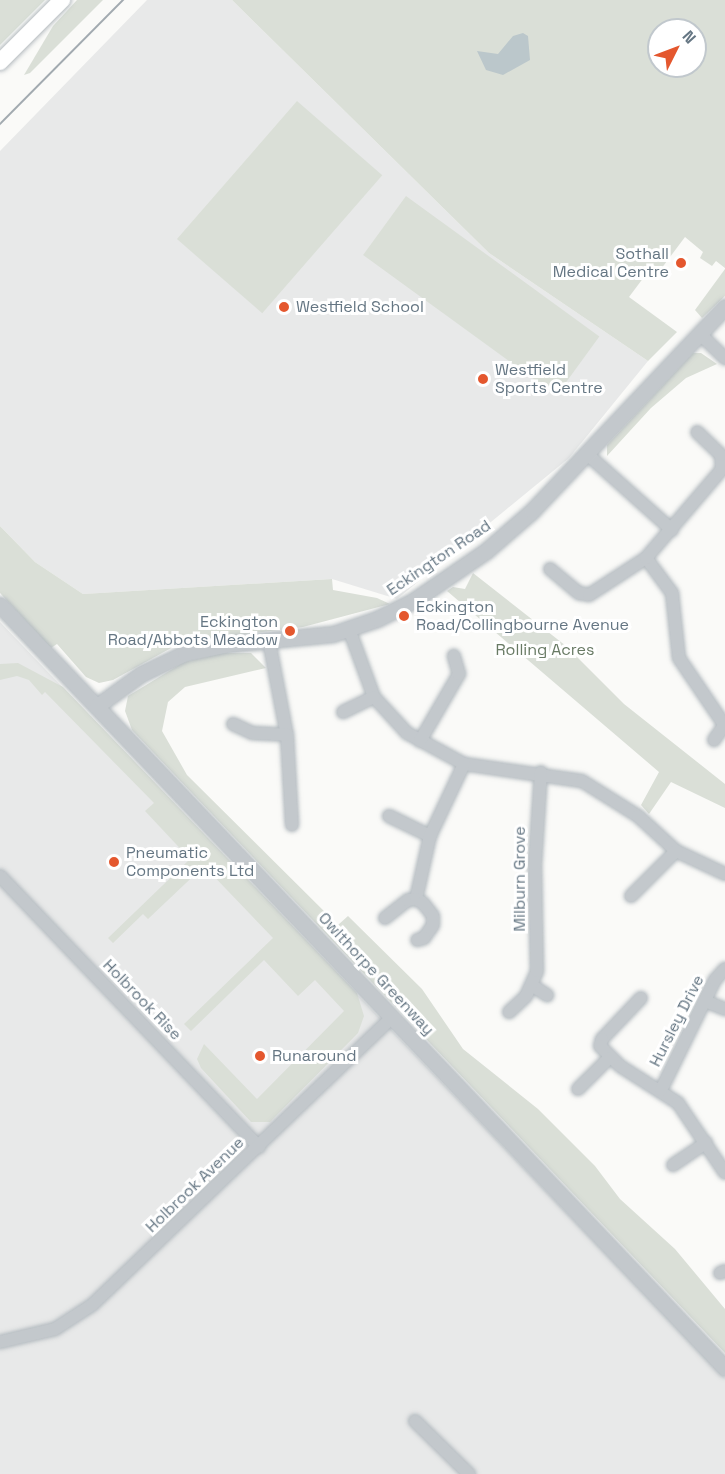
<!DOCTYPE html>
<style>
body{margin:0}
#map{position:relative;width:725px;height:1474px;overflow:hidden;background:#fafaf8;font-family:"Space Grotesk",sans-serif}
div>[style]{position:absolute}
.built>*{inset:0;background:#e8e9e9}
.green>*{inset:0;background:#dadfd7;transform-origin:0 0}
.water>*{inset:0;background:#bbc7cb}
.roads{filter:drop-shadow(0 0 2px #b3babf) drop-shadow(0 0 2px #b3babf)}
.minor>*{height:12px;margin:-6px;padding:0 6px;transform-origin:6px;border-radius:6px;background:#c3c8cc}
.tertiary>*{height:15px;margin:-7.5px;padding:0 7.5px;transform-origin:7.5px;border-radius:7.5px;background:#c3c8cc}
.secondary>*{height:16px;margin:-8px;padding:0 8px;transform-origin:8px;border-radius:8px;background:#fff}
.tram>*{height:1.5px;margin:-0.75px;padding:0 0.75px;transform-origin:0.75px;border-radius:0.75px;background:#a2aab0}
.dots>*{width:16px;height:16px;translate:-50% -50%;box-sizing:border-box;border:3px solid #fff;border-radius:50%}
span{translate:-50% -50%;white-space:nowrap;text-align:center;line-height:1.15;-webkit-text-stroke:6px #fff;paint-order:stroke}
.poi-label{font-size:16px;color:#657683}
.right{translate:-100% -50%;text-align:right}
.left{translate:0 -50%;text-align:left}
.street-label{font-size:16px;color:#657683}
.park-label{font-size:16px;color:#687a64}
.north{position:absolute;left:647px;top:18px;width:60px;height:60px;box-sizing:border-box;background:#fff;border:2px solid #c1c8cd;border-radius:50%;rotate:48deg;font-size:16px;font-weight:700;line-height:24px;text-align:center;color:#657683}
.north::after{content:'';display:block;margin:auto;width:21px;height:27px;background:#e4572e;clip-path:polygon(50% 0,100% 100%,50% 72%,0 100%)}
</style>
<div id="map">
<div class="built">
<div style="clip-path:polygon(147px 0,232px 0,489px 253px,648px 361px,569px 458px,397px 599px,332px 579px,83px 594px,35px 562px,0 526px,0 151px)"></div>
<div style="clip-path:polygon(0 622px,725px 1378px,725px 1474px,0 1474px)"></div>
</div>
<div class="green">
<div style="clip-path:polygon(0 0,45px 0,0 45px)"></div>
<div style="clip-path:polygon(77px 0,103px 0,30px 73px,24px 75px,53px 26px)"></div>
<div style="clip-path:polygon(evenodd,232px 0,725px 0,725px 268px,716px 261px,712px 266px,700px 258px,703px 252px,685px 237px,661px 269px,653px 265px,629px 297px,677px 332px,648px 361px,489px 253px,232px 0,659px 30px,695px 30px,695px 66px,659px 66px,659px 30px)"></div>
<div style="left:297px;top:101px;width:113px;height:183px;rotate:41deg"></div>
<div style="left:406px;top:196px;width:239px;height:73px;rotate:36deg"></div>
<div style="clip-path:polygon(725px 269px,725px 296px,702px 318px,695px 310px)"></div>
<div style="clip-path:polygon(693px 353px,701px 353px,717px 364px,686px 378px,651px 408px,607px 456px,607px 445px)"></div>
<div style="clip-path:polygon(0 526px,35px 562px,83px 594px,332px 579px,333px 590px,377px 598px,390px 604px,303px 627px,182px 642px,113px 680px,99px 683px,86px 677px,57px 644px,51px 648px,0 593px)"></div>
<div style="clip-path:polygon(473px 573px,566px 646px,624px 704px,725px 784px,725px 808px,671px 782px,649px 814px,641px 805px,659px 772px,447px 591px,453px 587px,465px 589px)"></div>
<div style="clip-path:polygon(223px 653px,251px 653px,266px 668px,185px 687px,168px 702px,162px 731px,187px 775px,338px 925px,348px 916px,422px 989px,463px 1049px,538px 1109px,595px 1166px,620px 1199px,675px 1249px,725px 1309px,725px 1353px,132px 730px,125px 711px,128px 696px,184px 662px)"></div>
<div style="clip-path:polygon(18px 663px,63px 687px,357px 993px,364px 1016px,358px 1033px,270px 1122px,251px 1122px,201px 1068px,197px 1059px,204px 1044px,257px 1099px,344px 1011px,315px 980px,298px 996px,264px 960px,191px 1031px,184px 1024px,273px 938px,204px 866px,148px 919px,143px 914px,113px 943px,108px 938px,190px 859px,145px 811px,154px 803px,45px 692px,42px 695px,29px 680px,17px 676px,0 680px,0 664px)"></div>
</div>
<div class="water">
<div style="clip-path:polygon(523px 33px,528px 36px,530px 60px,503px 75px,486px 70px,477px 51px,498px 54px,513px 36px)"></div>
</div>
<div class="roads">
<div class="minor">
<div style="left:700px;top:334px;width:35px;rotate:44deg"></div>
<div style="left:587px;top:454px;width:114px;rotate:41.8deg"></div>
<div style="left:646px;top:558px;width:44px;rotate:53.4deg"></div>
<div style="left:672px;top:593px;width:65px;rotate:83.9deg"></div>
<div style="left:679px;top:658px;width:82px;rotate:55.9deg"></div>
<div style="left:550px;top:569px;width:38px;rotate:40deg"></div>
<div style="left:579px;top:593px;width:10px;rotate:11deg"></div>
<div style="left:589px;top:595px;width:68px;rotate:-33deg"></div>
<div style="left:646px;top:558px;width:117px;rotate:-49.5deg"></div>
<div style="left:722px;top:469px;width:14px;rotate:-94deg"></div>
<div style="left:721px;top:455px;width:33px;rotate:-136deg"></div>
<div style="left:349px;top:629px;width:72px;rotate:69.8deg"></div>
<div style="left:374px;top:697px;width:49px;rotate:47.5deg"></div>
<div style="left:407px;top:733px;width:65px;rotate:28.5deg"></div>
<div style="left:464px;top:764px;width:119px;rotate:8.2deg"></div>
<div style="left:582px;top:781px;width:66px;rotate:32deg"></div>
<div style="left:638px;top:816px;width:52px;rotate:42.6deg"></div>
<div style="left:676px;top:851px;width:54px;rotate:25.1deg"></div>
<div style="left:269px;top:641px;width:96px;rotate:79.2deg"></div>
<div style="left:287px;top:735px;width:90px;rotate:86.8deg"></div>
<div style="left:343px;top:712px;width:34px;rotate:-26deg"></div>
<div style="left:233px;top:724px;width:21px;rotate:25deg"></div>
<div style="left:252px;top:733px;width:35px;rotate:3deg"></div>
<div style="left:714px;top:740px;width:16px;rotate:-55deg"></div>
<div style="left:420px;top:741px;width:78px;rotate:-59.8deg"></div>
<div style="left:459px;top:674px;width:19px;rotate:-106deg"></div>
<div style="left:389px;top:816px;width:46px;rotate:26deg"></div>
<div style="left:0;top:876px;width:375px;rotate:46.3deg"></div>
<div style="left:631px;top:896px;width:64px;rotate:-45deg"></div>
<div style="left:416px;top:899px;width:65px;rotate:-77.5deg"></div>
<div style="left:430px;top:836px;width:80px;rotate:-64.7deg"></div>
<div style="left:385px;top:918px;width:29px;rotate:-38deg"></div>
<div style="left:408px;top:900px;width:8px;rotate:-7deg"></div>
<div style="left:416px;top:899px;width:8px;rotate:30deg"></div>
<div style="left:423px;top:903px;width:16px;rotate:52deg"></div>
<div style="left:433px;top:916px;width:9px;rotate:90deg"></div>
<div style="left:433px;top:925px;width:16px;rotate:125deg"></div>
<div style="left:424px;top:938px;width:7px;rotate:164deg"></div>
<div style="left:533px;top:986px;width:17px;rotate:33deg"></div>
<div style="left:641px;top:998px;width:57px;rotate:133.6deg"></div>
<div style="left:602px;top:1039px;width:7px;rotate:106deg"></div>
<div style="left:600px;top:1046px;width:28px;rotate:45deg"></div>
<div style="left:620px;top:1066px;width:69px;rotate:32.5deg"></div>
<div style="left:678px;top:1103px;width:84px;rotate:56.1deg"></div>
<div style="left:705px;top:1001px;width:22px;rotate:22deg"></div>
<div style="left:509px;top:1012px;width:23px;rotate:-43deg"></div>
<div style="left:526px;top:996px;width:27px;rotate:-66deg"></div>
<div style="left:537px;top:971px;width:107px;rotate:-91.1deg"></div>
<div style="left:535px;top:864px;width:92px;rotate:-86.3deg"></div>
<div style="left:578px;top:1089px;width:44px;rotate:-45deg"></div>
<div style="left:661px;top:1090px;width:123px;rotate:-63.9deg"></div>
<div style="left:715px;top:980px;width:15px;rotate:-48deg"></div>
<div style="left:673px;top:1165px;width:40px;rotate:-34deg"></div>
<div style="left:720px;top:1273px;width:5px;rotate:-22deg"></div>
<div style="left:0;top:1342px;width:57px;rotate:-13.3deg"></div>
<div style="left:55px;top:1329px;width:44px;rotate:-33deg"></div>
<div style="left:92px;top:1305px;width:416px;rotate:-43.8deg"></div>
<div style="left:415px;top:1421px;width:76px;rotate:44.5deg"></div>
</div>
<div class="tertiary">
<div style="left:0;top:605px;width:1053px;rotate:46.46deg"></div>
<div style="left:97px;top:706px;width:54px;rotate:-36deg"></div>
<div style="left:141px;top:674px;width:49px;rotate:-25.5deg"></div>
<div style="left:185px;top:653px;width:45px;rotate:-11.6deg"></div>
<div style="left:229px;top:644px;width:104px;rotate:-5.5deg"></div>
<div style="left:333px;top:634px;width:46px;rotate:-18.8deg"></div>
<div style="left:377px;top:619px;width:40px;rotate:-26.6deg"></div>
<div style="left:413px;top:601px;width:88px;rotate:-34.4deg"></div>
<div style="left:486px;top:551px;width:61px;rotate:-41deg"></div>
<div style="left:532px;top:511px;width:281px;rotate:-46.6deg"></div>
</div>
<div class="secondary">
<div style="left:0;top:62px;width:88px;rotate:-45deg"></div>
</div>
</div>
<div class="tram">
<div style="left:0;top:124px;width:175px;rotate:-45.2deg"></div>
</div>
<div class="dots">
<div style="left:681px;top:263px;background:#e4572e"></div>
<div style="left:284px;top:307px;background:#e4572e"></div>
<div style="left:483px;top:379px;background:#e4572e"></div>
<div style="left:404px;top:616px;background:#e4572e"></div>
<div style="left:290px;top:631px;background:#e4572e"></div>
<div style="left:114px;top:862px;background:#e4572e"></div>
<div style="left:260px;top:1056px;background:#e4572e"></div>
</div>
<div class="poi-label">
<span class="right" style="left:669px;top:263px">Sothall<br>Medical Centre</span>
<span class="left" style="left:296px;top:307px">Westfield School</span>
<span class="left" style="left:495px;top:379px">Westfield<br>Sports Centre</span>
<span class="left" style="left:416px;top:616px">Eckington<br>Road/Collingbourne Avenue</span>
<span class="right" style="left:278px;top:631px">Eckington<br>Road/Abbots Meadow</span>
<span class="left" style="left:126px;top:862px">Pneumatic<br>Components Ltd</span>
<span class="left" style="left:272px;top:1056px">Runaround</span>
</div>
<div class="street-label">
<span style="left:439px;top:558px;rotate:-34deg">Eckington Road</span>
<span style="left:520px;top:879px;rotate:-90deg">Milburn Grove</span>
<span style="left:376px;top:974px;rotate:47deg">Owlthorpe Greenway</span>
<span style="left:142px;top:1000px;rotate:46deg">Holbrook Rise</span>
<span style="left:677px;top:1021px;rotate:-63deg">Hursley Drive</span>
<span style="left:195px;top:1185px;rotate:-44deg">Holbrook Avenue</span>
</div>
<div class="park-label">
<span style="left:545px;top:650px">Rolling Acres</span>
</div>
<div class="north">N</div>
</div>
